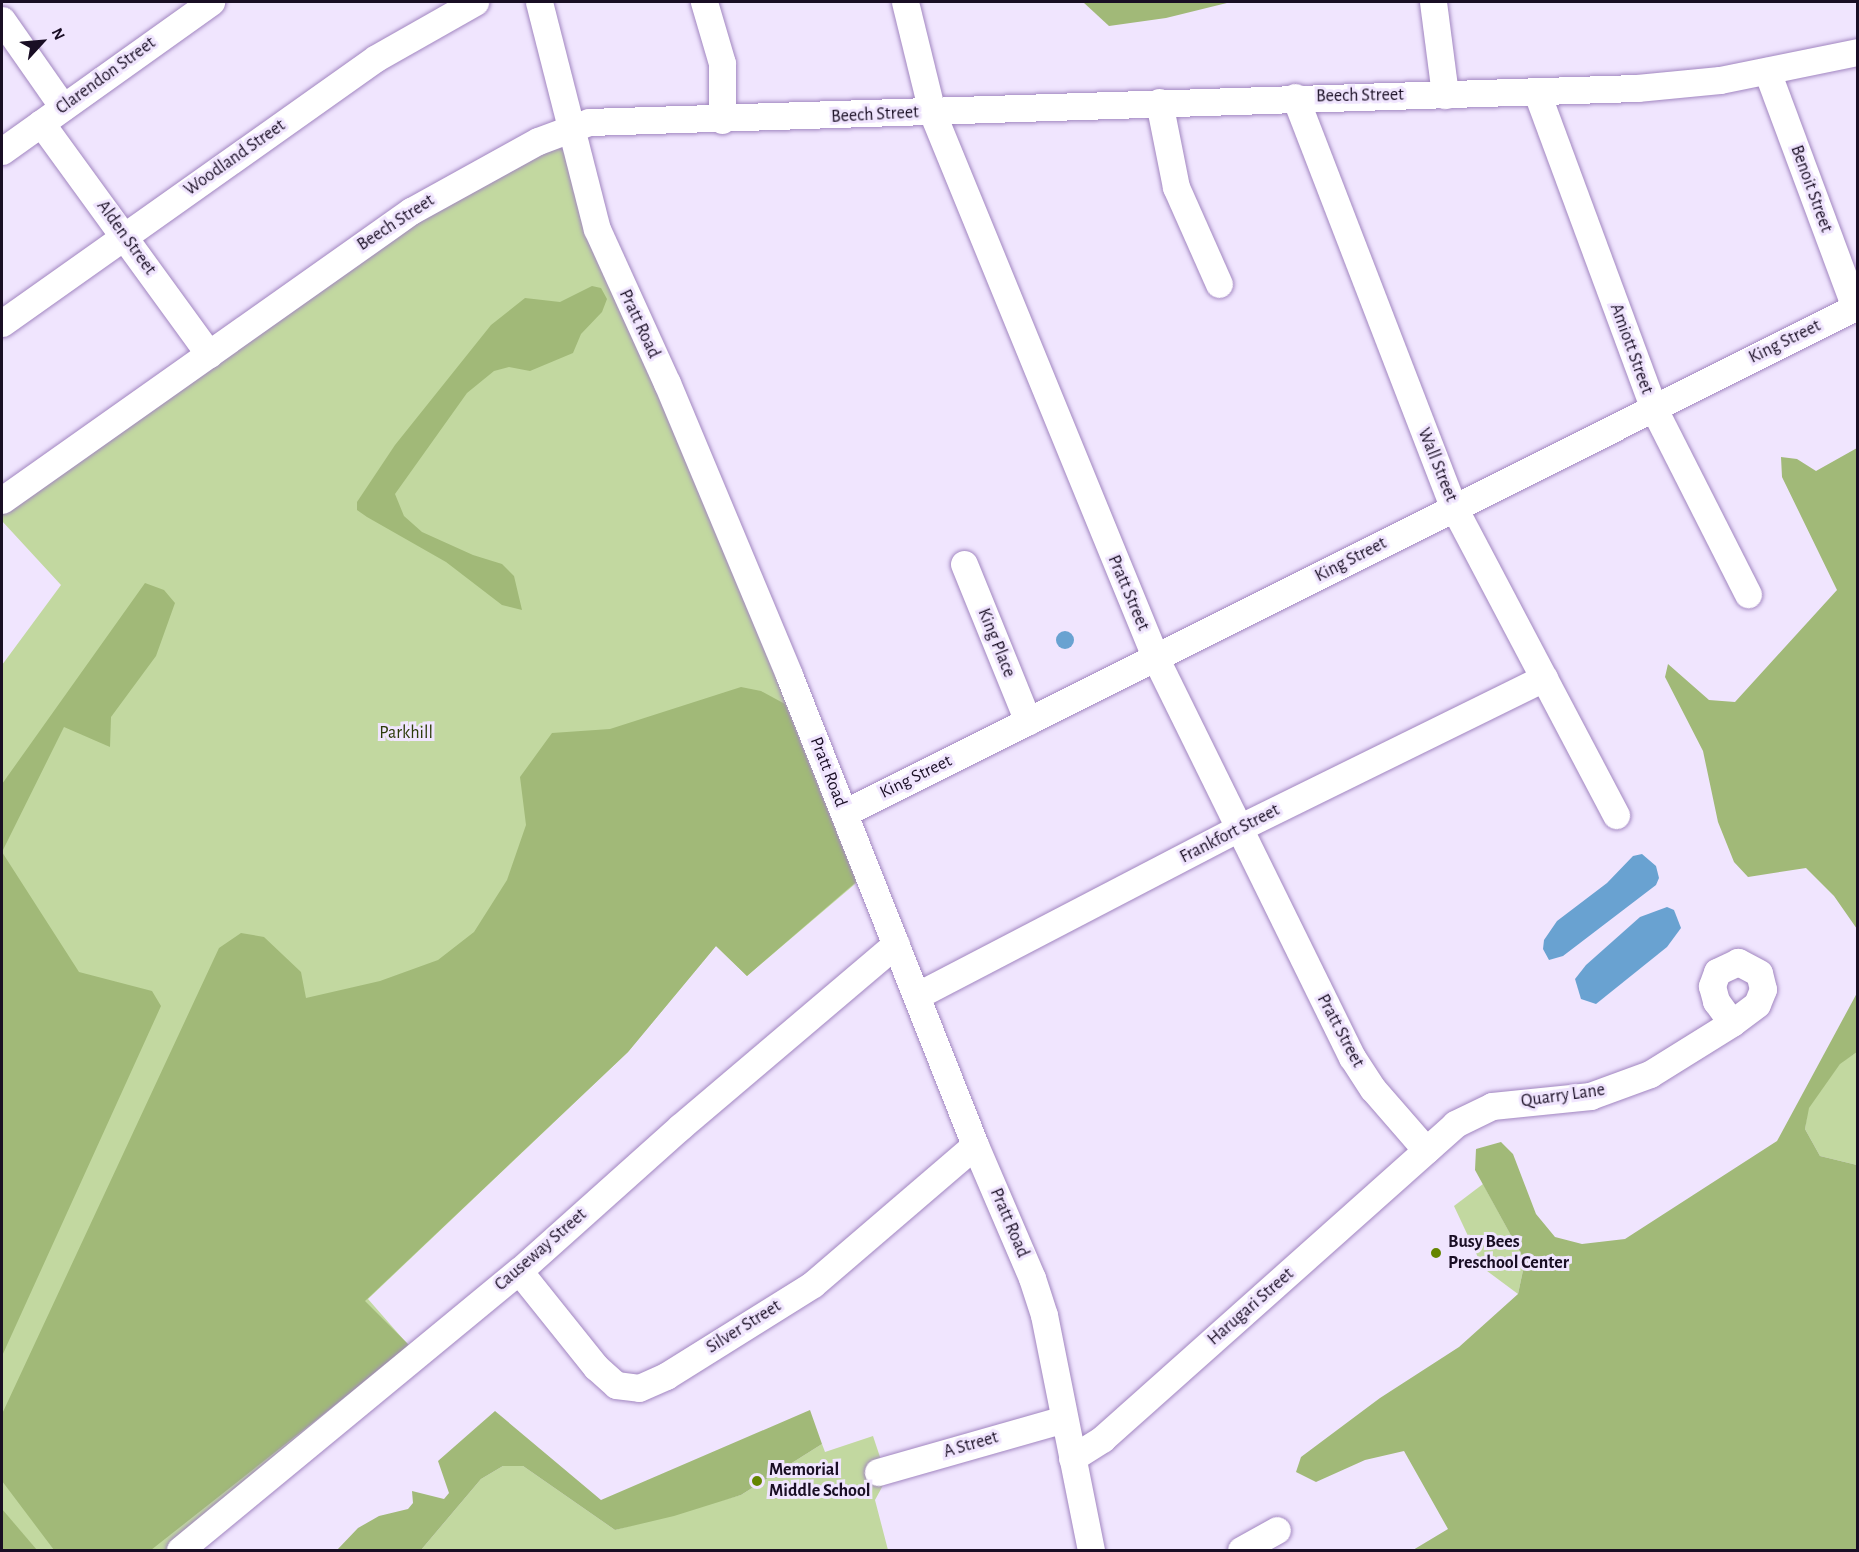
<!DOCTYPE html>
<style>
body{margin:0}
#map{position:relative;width:1859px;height:1552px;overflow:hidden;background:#f0e5fe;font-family:"Alegreya Sans",sans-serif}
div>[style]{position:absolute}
.green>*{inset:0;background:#c2d8a0}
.forest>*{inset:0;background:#a1b978}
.water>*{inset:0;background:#69a2d1}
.round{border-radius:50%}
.roads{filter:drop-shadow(0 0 2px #a186c0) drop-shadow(0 0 2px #a186c0)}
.minor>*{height:27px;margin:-13.5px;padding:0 13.5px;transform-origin:13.5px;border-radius:13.5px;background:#fff}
.dots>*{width:16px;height:16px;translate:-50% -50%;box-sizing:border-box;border:3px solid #f0e5fe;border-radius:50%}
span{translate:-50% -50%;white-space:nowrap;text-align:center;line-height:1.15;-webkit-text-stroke:6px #f0e5fe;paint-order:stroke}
.street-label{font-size:18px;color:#190e24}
.park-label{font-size:18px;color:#2c3b09}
.poi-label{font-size:18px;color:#190e24;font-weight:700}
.left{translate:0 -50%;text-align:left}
.frame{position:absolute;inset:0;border:3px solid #190e24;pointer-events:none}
.north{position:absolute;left:12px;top:12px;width:60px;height:60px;-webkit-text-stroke:4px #f0e5fe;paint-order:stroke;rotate:64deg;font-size:16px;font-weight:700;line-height:24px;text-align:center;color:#190e24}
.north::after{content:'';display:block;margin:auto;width:21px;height:27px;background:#190e24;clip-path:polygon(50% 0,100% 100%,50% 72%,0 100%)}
</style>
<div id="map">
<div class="green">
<div style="clip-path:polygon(538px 141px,576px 149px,868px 873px,747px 976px,716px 946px,628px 1052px,368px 1299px,417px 1355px,178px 1550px,2px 1550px,2px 665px,61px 585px,2px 521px,2px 500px)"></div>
<div style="clip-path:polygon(1857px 1052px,1857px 1165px,1820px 1156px,1805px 1129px,1808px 1108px,1840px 1063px)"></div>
<div style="clip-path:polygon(1483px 1184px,1525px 1261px,1518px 1294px,1483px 1268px,1454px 1206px)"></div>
<div style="clip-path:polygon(873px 1436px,887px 1478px,875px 1500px,888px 1550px,421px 1550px,481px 1479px,503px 1466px,523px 1466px,615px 1530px,741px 1495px,822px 1444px,825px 1452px)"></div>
</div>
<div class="forest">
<div style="clip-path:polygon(1083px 2px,1231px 2px,1166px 18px,1109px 26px)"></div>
<div style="clip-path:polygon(592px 286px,601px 288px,607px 299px,602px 312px,581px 334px,573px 353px,530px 371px,509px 367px,494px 371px,467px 393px,395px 494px,404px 516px,422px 532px,473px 555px,502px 564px,514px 576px,522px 610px,502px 605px,446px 562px,367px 517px,357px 510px,357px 502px,395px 445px,491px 325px,525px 298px,560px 302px)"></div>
<div style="clip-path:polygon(1857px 448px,1858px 448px,1857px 929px,1834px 896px,1806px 868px,1748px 877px,1734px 862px,1718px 822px,1703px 751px,1665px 677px,1668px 664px,1709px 700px,1735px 702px,1837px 590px,1782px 477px,1781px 457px,1797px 459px,1816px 471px)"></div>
<div style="clip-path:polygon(145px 583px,164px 590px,175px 603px,156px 656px,111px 717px,110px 747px,64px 727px,2px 852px,79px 972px,152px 991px,161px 1006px,2px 1356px,2px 784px)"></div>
<div style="clip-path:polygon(741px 687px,761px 691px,785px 704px,856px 882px,747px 976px,716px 946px,628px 1052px,365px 1301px,410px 1346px,151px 1550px,54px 1550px,2px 1481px,2px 1414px,219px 948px,241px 933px,264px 937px,301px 972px,306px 998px,380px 981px,438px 960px,474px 932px,507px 880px,526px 825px,520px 777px,552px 733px,610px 729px)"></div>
<div style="clip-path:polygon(1857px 993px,1857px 1052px,1840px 1064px,1809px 1108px,1805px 1129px,1820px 1156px,1857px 1165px,1857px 1550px,1413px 1550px,1448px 1529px,1404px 1451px,1365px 1460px,1316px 1482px,1296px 1472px,1301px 1457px,1380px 1398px,1459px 1347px,1518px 1294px,1525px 1261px,1475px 1170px,1476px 1149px,1501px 1142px,1513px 1154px,1536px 1214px,1555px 1237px,1582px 1244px,1625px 1239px,1777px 1141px)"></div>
<div style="clip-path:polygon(810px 1410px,822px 1444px,741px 1495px,674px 1516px,615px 1530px,523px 1466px,503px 1466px,481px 1479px,421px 1550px,337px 1550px,358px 1528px,379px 1516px,408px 1509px,413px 1503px,412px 1491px,444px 1499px,449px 1493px,438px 1461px,495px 1411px,601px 1500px)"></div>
<div style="clip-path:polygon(2px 1509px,37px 1550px,2px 1550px)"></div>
</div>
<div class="water">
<div class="round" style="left:1056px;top:631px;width:18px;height:18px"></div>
<div style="clip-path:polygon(1642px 854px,1656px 866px,1659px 878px,1656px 885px,1563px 956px,1549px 960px,1543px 949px,1544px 940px,1557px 921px,1607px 883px,1633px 856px)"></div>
<div style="clip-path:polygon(1667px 907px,1674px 910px,1681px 928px,1667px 947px,1596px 1004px,1581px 999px,1575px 979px,1586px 965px,1640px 917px)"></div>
</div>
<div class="roads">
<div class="minor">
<div style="left:539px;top:2px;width:234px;rotate:75.7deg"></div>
<div style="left:597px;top:229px;width:169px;rotate:65.6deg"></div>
<div style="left:667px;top:383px;width:316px;rotate:67.3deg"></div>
<div style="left:789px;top:675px;width:505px;rotate:68.41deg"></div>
<div style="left:975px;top:1145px;width:145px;rotate:66.8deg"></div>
<div style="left:1032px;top:1278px;width:39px;rotate:72deg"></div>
<div style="left:1044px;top:1315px;width:240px;rotate:78.7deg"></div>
<div style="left:704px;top:2px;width:64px;rotate:73.6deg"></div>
<div style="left:722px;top:63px;width:57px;rotate:90deg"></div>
<div style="left:905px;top:2px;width:113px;rotate:76.2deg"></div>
<div style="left:932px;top:112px;width:591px;rotate:67.73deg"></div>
<div style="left:1156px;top:659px;width:444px;rotate:63.8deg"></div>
<div style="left:1352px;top:1057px;width:38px;rotate:57deg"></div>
<div style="left:1373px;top:1089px;width:81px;rotate:49deg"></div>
<div style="left:1433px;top:2px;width:94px;rotate:82.6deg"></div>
<div style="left:2px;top:20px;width:106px;rotate:55deg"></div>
<div style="left:1767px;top:71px;width:252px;rotate:69.6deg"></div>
<div style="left:1537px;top:93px;width:335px;rotate:69.7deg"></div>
<div style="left:1653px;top:407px;width:210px;rotate:63.1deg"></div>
<div style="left:1295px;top:97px;width:434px;rotate:68.9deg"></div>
<div style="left:1451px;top:502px;width:354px;rotate:62.2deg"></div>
<div style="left:1159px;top:102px;width:87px;rotate:78.7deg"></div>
<div style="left:1176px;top:187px;width:106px;rotate:66.1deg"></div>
<div style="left:41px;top:123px;width:286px;rotate:54deg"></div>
<div style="left:2px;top:151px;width:257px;rotate:-35.5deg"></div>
<div style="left:2px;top:323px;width:458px;rotate:-35.3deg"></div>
<div style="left:376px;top:58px;width:114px;rotate:-29.5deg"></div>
<div style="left:2px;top:500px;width:501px;rotate:-35.25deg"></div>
<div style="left:411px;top:211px;width:145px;rotate:-28.9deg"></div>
<div style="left:538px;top:141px;width:54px;rotate:-20.4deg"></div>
<div style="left:589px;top:122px;width:1049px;rotate:-1.86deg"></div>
<div style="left:1637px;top:88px;width:83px;rotate:-5.5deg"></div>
<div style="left:1720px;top:80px;width:141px;rotate:-11.5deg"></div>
<div style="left:964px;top:564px;width:170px;rotate:67.9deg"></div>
<div style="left:844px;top:813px;width:1134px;rotate:-26.57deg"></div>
<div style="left:918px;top:995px;width:362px;rotate:-27.5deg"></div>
<div style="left:1239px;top:828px;width:340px;rotate:-26.2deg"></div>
<div style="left:519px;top:1271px;width:123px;rotate:51.3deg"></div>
<div style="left:596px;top:1367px;width:27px;rotate:42deg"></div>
<div style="left:616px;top:1385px;width:23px;rotate:7deg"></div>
<div style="left:639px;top:1388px;width:30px;rotate:-24deg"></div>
<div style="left:666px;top:1376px;width:173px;rotate:-32deg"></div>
<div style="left:813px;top:1284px;width:213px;rotate:-40.6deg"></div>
<div style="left:1072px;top:1458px;width:36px;rotate:-32deg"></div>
<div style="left:1102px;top:1439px;width:473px;rotate:-41.7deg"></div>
<div style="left:1455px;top:1124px;width:41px;rotate:-25.9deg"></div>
<div style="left:1492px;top:1106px;width:99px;rotate:-5.8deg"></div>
<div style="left:1590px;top:1096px;width:64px;rotate:-20.1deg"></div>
<div style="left:1650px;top:1074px;width:97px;rotate:-31.9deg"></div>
<div style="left:1732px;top:1023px;width:31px;rotate:-37deg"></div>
<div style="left:1757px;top:1004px;width:16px;rotate:-68deg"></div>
<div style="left:1763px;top:989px;width:16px;rotate:-104deg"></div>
<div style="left:1759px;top:973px;width:24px;rotate:-152deg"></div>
<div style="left:1738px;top:962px;width:23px;rotate:155deg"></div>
<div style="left:1717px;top:972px;width:15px;rotate:110deg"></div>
<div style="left:1712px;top:986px;width:16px;rotate:75deg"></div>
<div style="left:1716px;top:1001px;width:27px;rotate:54deg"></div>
<div style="left:878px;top:1472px;width:193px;rotate:-15.9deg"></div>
<div style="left:180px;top:1550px;width:439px;rotate:-39.5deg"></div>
<div style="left:519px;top:1271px;width:216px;rotate:-41.8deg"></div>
<div style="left:680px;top:1127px;width:283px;rotate:-40.3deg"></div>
<div style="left:1241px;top:1550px;width:41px;rotate:-29.1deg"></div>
</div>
</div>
<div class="dots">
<div style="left:1436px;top:1253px;background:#648500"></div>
<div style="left:757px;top:1481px;background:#648500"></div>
</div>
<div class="street-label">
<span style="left:106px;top:76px;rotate:-36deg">Clarendon Street</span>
<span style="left:1360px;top:96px;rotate:-1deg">Beech Street</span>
<span style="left:875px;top:115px;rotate:-3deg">Beech Street</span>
<span style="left:235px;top:158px;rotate:-35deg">Woodland Street</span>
<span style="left:1811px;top:189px;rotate:70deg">Benoit Street</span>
<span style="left:396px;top:223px;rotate:-33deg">Beech Street</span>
<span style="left:126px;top:238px;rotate:54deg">Alden Street</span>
<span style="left:639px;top:324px;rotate:65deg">Pratt Road</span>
<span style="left:1785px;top:342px;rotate:-26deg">King Street</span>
<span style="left:1631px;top:349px;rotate:70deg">Amiott Street</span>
<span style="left:1437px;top:465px;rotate:68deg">Wall Street</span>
<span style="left:1351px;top:560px;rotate:-27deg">King Street</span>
<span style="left:1128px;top:593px;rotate:67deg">Pratt Street</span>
<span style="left:996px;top:643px;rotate:68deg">King Place</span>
<span style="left:828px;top:772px;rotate:69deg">Pratt Road</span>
<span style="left:916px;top:777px;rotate:-26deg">King Street</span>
<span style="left:1230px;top:834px;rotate:-27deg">Frankfort Street</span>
<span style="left:1340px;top:1031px;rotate:62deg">Pratt Street</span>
<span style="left:1563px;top:1096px;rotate:-8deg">Quarry Lane</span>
<span style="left:1009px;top:1223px;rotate:67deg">Pratt Road</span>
<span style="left:541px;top:1250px;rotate:-41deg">Causeway Street</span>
<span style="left:1251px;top:1307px;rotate:-41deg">Harugari Street</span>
<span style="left:744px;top:1327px;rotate:-32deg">Silver Street</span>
<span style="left:971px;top:1445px;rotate:-16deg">A Street</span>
</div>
<div class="park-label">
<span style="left:406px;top:733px">Parkhill</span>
</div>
<div class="poi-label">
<span class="left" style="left:1448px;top:1253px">Busy Bees<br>Preschool Center</span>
<span class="left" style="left:769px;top:1481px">Memorial<br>Middle School</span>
</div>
<div class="frame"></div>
<div class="north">N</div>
</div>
